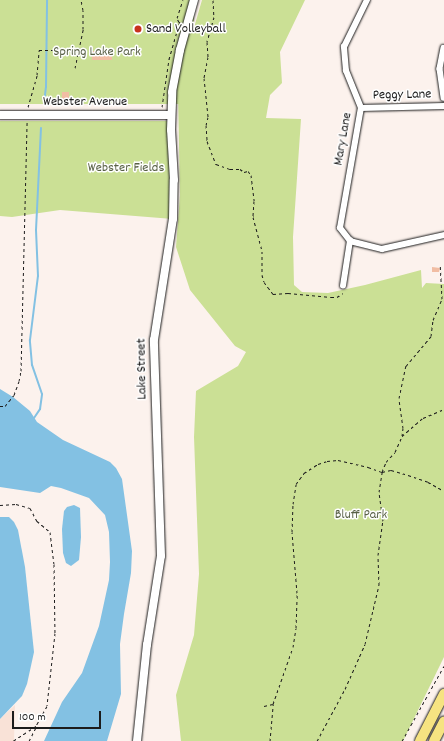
<!DOCTYPE html>
<style>
body{margin:0}
#map{position:relative;width:444px;height:741px;overflow:hidden;background:#fcf2ed;font-family:Dekko,sans-serif}
div>[style]{position:absolute}
.built>*{inset:0;background:#f9e2d7}
.green>*{inset:0;background:#cbe095;transform-origin:0 0}
.water>*{inset:0;background:#83c1e3}
.stream>*{height:2px;margin:-1px;padding:0 1px;transform-origin:1px;border-radius:1px;background:#83c1e3}
.building>*{inset:0;background:#f1bda3;transform-origin:0 0}
.path>*{height:1px;margin-top:-0.5px;transform-origin:0;background:repeating-linear-gradient(90deg,#1c1c1c 0 3px,transparent 0 6px)}
.roads{filter:drop-shadow(0 0 1px #1c1c1c) drop-shadow(0 0 1px #1c1c1c)}
.street>*{height:5.5px;margin:-2.75px;padding:0 2.75px;transform-origin:2.75px;border-radius:2.75px;background:#fff}
.secondary>*{height:8px;margin:-4px;padding:0 4px;transform-origin:4px;border-radius:4px;background:#fff}
.highway>*{height:10px;margin:-5px;padding:0 5px;transform-origin:5px;border-radius:5px;background:#f6e381}
.dots>*{width:11px;height:11px;translate:-50% -50%;box-sizing:border-box;border:2px solid #fff;border-radius:50%}
span{translate:-50% -50%;white-space:nowrap;text-align:center;line-height:1.15;-webkit-text-stroke:3px #fff;paint-order:stroke}
.poi-label{font-size:14px;color:#1c1c1c}
.left{translate:0 -50%;text-align:left}
.park-label{font-size:14px;color:#596146}
.street-label{font-size:14px;color:#1c1c1c}
.scale{position:absolute;left:12px;top:711px;width:89px;height:18px;box-sizing:border-box;border:2px solid #1c1c1c;border-top:0;padding-left:5px;font-size:12px;line-height:14px;white-space:nowrap;color:#1c1c1c;-webkit-text-stroke:3px #fff;paint-order:stroke}
</style>
<div id="map">
<div class="built">
<div style="clip-path:polygon(15px 705px,14px 741px,0 741px,0 719px)"></div>
</div>
<div class="green">
<div style="left:0;top:0;width:194px;height:104px"></div>
<div style="clip-path:polygon(202px 0,305px 0,280px 52px,282px 83px,270px 95px,266px 118px,301px 119px,293px 237px,294px 285px,302px 292px,328px 293px,365px 285px,421px 270px,422px 288px,426px 283px,444px 284px,444px 657px,403px 741px,181px 741px,176px 695px,194px 635px,199px 574px,194px 437px,196px 391px,238px 366px,246px 352px,235px 346px,190px 290px,176px 247px,180px 195px,178px 93px,185px 59px)"></div>
<div style="clip-path:polygon(0 121px,171px 121px,173px 219px,60px 210px,12px 217px,0 216px)"></div>
</div>
<div class="water">
<div style="clip-path:polygon(0 389px,13px 397px,30px 411px,37px 422px,63px 440px,110px 462px,116px 468px,122px 479px,132px 551px,131px 573px,124px 614px,120px 644px,121px 694px,107px 741px,44px 741px,62px 702px,82px 673px,99px 626px,109px 580px,110px 562px,109px 532px,105px 515px,89px 498px,61px 488px,51px 486px,40px 493px,0 487px)"></div>
<div style="clip-path:polygon(74px 505px,80px 508px,81px 537px,79px 560px,71px 566px,66px 563px,63px 553px,62px 529px,64px 511px,67px 507px)"></div>
<div style="clip-path:polygon(0 517px,9px 517px,14px 522px,18px 530px,25px 567px,34px 652px,27px 684px,22px 696px,0 719px)"></div>
</div>
<div class="stream">
<div style="left:44px;top:103px;width:16px;rotate:-83deg"></div>
<div style="left:46px;top:87px;width:87px;rotate:-89.3deg"></div>
<div style="left:34px;top:418px;width:11px;rotate:-56deg"></div>
<div style="left:40px;top:409px;width:15px;rotate:-82deg"></div>
<div style="left:42px;top:394px;width:31px;rotate:-109deg"></div>
<div style="left:32px;top:365px;width:25px;rotate:-95deg"></div>
<div style="left:30px;top:340px;width:64px;rotate:-82.9deg"></div>
<div style="left:38px;top:276px;width:46px;rotate:-92.5deg"></div>
<div style="left:36px;top:230px;width:102px;rotate:-87.2deg"></div>
</div>
<div class="building">
<div style="left:92px;top:51px;width:20px;height:9px"></div>
<div style="left:62px;top:92px;width:7px;height:8px"></div>
<div style="clip-path:polygon(432px 267px,440px 268px,439px 272px,432px 272px)"></div>
</div>
<div class="path">
<div style="left:213px;top:0;width:17px;rotate:87deg"></div>
<div style="left:214px;top:17px;width:26px;rotate:106deg"></div>
<div style="left:207px;top:42px;width:15px;rotate:86deg"></div>
<div style="left:208px;top:57px;width:21px;rotate:101deg"></div>
<div style="left:204px;top:78px;width:39px;rotate:84deg"></div>
<div style="left:208px;top:117px;width:8px;rotate:104deg"></div>
<div style="left:206px;top:125px;width:16px;rotate:86deg"></div>
<div style="left:207px;top:141px;width:25px;rotate:69deg"></div>
<div style="left:216px;top:164px;width:15px;rotate:20deg"></div>
<div style="left:230px;top:169px;width:10px"></div>
<div style="left:240px;top:169px;width:5px;rotate:37deg"></div>
<div style="left:244px;top:172px;width:4px;rotate:-14deg"></div>
<div style="left:248px;top:171px;width:5px;rotate:53deg"></div>
<div style="left:251px;top:175px;width:26px;rotate:83deg"></div>
<div style="left:254px;top:201px;width:16px;rotate:94deg"></div>
<div style="left:253px;top:217px;width:35px;rotate:75deg"></div>
<div style="left:262px;top:251px;width:24px;rotate:90deg"></div>
<div style="left:262px;top:275px;width:7px;rotate:74deg"></div>
<div style="left:264px;top:282px;width:15px;rotate:53deg"></div>
<div style="left:273px;top:294px;width:15px;rotate:-4deg"></div>
<div style="left:288px;top:293px;width:43px;rotate:5.3deg"></div>
<div style="left:331px;top:297px;width:6px"></div>
<div style="left:337px;top:297px;width:7px;rotate:-34deg"></div>
<div style="left:179px;top:22px;width:4px;rotate:-117deg"></div>
<div style="left:177px;top:18px;width:19px;rotate:-72deg"></div>
<div style="left:75px;top:68px;width:40px;rotate:-78deg"></div>
<div style="left:83px;top:29px;width:19px;rotate:-90deg"></div>
<div style="left:83px;top:10px;width:10px;rotate:-101deg"></div>
<div style="left:28px;top:107px;width:33px;rotate:-74deg"></div>
<div style="left:37px;top:75px;width:25px;rotate:-85deg"></div>
<div style="left:39px;top:50px;width:39px"></div>
<div style="left:162px;top:107px;width:49px;rotate:-81.7deg"></div>
<div style="left:169px;top:59px;width:40px;rotate:-74deg"></div>
<div style="left:0;top:406px;width:5px"></div>
<div style="left:5px;top:406px;width:14px;rotate:-51deg"></div>
<div style="left:14px;top:395px;width:15px;rotate:-70deg"></div>
<div style="left:19px;top:381px;width:10px;rotate:-79deg"></div>
<div style="left:21px;top:371px;width:249px;rotate:-88.6deg"></div>
<div style="left:402px;top:436px;width:28px;rotate:-41deg"></div>
<div style="left:423px;top:418px;width:23px;rotate:-23deg"></div>
<div style="left:0;top:505px;width:16px;rotate:-4deg"></div>
<div style="left:16px;top:504px;width:15px;rotate:16deg"></div>
<div style="left:30px;top:508px;width:15px;rotate:62deg"></div>
<div style="left:37px;top:521px;width:17px;rotate:40deg"></div>
<div style="left:50px;top:532px;width:32px;rotate:83deg"></div>
<div style="left:54px;top:564px;width:69px;rotate:89.2deg"></div>
<div style="left:55px;top:633px;width:73px;rotate:96.3deg"></div>
<div style="left:47px;top:706px;width:23px;rotate:119deg"></div>
<div style="left:36px;top:726px;width:27px;rotate:147deg"></div>
<div style="left:264px;top:706px;width:9px;rotate:-13deg"></div>
<div style="left:273px;top:704px;width:60px;rotate:-70.7deg"></div>
<div style="left:293px;top:647px;width:19px;rotate:-81deg"></div>
<div style="left:296px;top:628px;width:35px;rotate:-88deg"></div>
<div style="left:297px;top:593px;width:61px;rotate:-94.7deg"></div>
<div style="left:292px;top:532px;width:28px;rotate:-88deg"></div>
<div style="left:293px;top:504px;width:20px;rotate:-81deg"></div>
<div style="left:296px;top:484px;width:14px;rotate:-54deg"></div>
<div style="left:304px;top:473px;width:17px;rotate:-33deg"></div>
<div style="left:318px;top:464px;width:9px;rotate:-18deg"></div>
<div style="left:327px;top:461px;width:11px;rotate:-5deg"></div>
<div style="left:338px;top:460px;width:31px;rotate:13deg"></div>
<div style="left:368px;top:467px;width:15px;rotate:20deg"></div>
<div style="left:382px;top:472px;width:11px;rotate:-68deg"></div>
<div style="left:386px;top:462px;width:13px;rotate:-48deg"></div>
<div style="left:395px;top:452px;width:17px;rotate:-66deg"></div>
<div style="left:402px;top:436px;width:8px;rotate:-83deg"></div>
<div style="left:403px;top:428px;width:30px;rotate:-98deg"></div>
<div style="left:399px;top:398px;width:33px;rotate:-78deg"></div>
<div style="left:406px;top:366px;width:39px;rotate:-50deg"></div>
<div style="left:431px;top:336px;width:16px;rotate:-83deg"></div>
<div style="left:433px;top:320px;width:23px;rotate:-67deg"></div>
<div style="left:442px;top:299px;width:34px;rotate:-93deg"></div>
<div style="left:29px;top:741px;width:16px;rotate:-63deg"></div>
<div style="left:270px;top:741px;width:37px;rotate:-85deg"></div>
<div style="left:317px;top:741px;width:59px;rotate:-61.7deg"></div>
<div style="left:345px;top:689px;width:49px;rotate:-66deg"></div>
<div style="left:365px;top:644px;width:61px;rotate:-76.7deg"></div>
<div style="left:379px;top:585px;width:30px;rotate:-92deg"></div>
<div style="left:378px;top:555px;width:34px;rotate:-82deg"></div>
<div style="left:383px;top:521px;width:29px;rotate:-98deg"></div>
<div style="left:379px;top:492px;width:20px;rotate:-81deg"></div>
<div style="left:382px;top:472px;width:9px;rotate:-13deg"></div>
<div style="left:391px;top:470px;width:18px;rotate:16deg"></div>
<div style="left:408px;top:475px;width:21px;rotate:19deg"></div>
<div style="left:428px;top:482px;width:18px;rotate:29deg"></div>
<div style="left:402px;top:741px;width:86px;rotate:-60.8deg"></div>
</div>
<div class="roads">
<div class="street">
<div style="left:444px;top:48px;width:21px;rotate:101deg"></div>
<div style="left:440px;top:69px;width:29px;rotate:82deg"></div>
<div style="left:361px;top:108px;width:83px;rotate:-1.4deg"></div>
<div style="left:350px;top:241px;width:33px;rotate:14deg"></div>
<div style="left:382px;top:249px;width:64px;rotate:-12.7deg"></div>
<div style="left:343px;top:286px;width:46px;rotate:-81.2deg"></div>
<div style="left:350px;top:241px;width:16px;rotate:-128deg"></div>
<div style="left:340px;top:228px;width:122px;rotate:-80.1deg"></div>
<div style="left:361px;top:108px;width:40px;rotate:-112deg"></div>
<div style="left:346px;top:71px;width:24px;rotate:-95deg"></div>
<div style="left:344px;top:47px;width:52px;rotate:-63.9deg"></div>
</div>
<div class="secondary">
<div style="left:0;top:115px;width:171px"></div>
<div style="left:137px;top:741px;width:97px;rotate:-84.1deg"></div>
<div style="left:147px;top:645px;width:90px;rotate:-81.1deg"></div>
<div style="left:161px;top:556px;width:216px;rotate:-91.9deg"></div>
<div style="left:154px;top:340px;width:122px;rotate:-81.1deg"></div>
<div style="left:173px;top:219px;width:39px;rotate:-89deg"></div>
<div style="left:174px;top:180px;width:50px;rotate:-93.4deg"></div>
<div style="left:171px;top:130px;width:38px;rotate:-88deg"></div>
<div style="left:172px;top:92px;width:43px;rotate:-79.2deg"></div>
<div style="left:180px;top:50px;width:52px;rotate:-74.4deg"></div>
</div>
<div class="highway">
<div style="left:420px;top:741px;width:53px;rotate:-62.9deg"></div>
<div style="left:434px;top:741px;width:22px;rotate:-63deg"></div>
</div>
</div>
<div class="dots">
<div style="left:138px;top:29px;background:#c8321e"></div>
</div>
<div class="poi-label">
<span class="left" style="left:146px;top:29px">Sand Volleyball</span>
</div>
<div class="park-label">
<span style="left:97px;top:52px">Spring Lake Park</span>
<span style="left:126px;top:168px">Webster Fields</span>
<span style="left:361px;top:515px">Bluff Park</span>
</div>
<div class="street-label">
<span style="left:402px;top:95px;rotate:-1deg">Peggy Lane</span>
<span style="left:85px;top:102px">Webster Avenue</span>
<span style="left:343px;top:139px;rotate:-80deg">Mary Lane</span>
<span style="left:142px;top:369px;rotate:-91deg">Lake Street</span>
</div>
<div class="scale">100 m</div>
</div>
